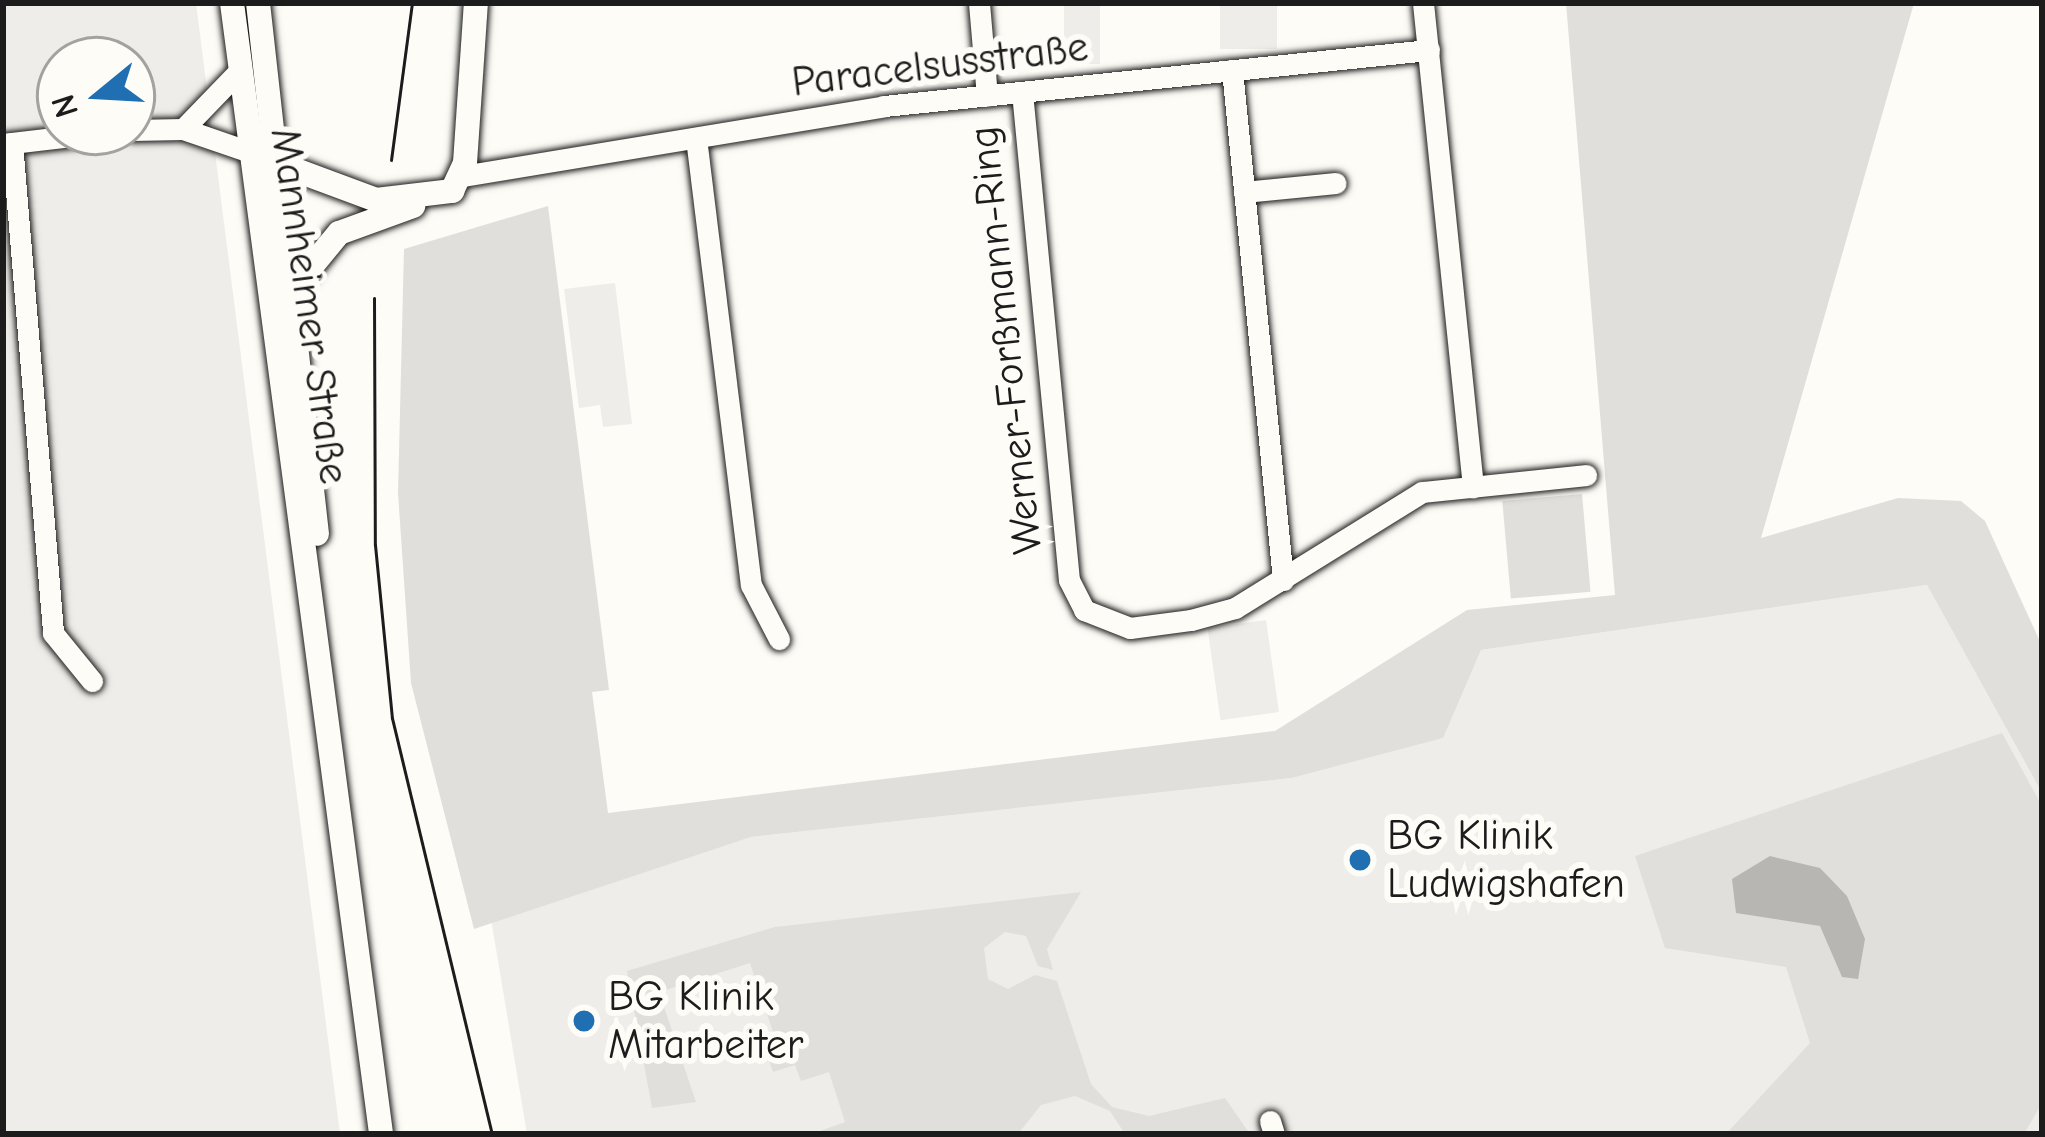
<!DOCTYPE html>
<meta charset="utf-8">
<style>
body{margin:0}
#map{position:relative;width:2045px;height:1137px;overflow:hidden;background:#fdfcf7;font-family:"Comic Neue",sans-serif}
div>[style]{position:absolute}
.built>*{inset:0;background:#eeede9;transform-origin:0 0}
.green>*{inset:0;background:#e0dfdb;transform-origin:0 0}
.water>*{inset:0;background:#b7b6b2}
.roads{filter:drop-shadow(0 0 3px #1c1c1c) drop-shadow(0 0 3px #1c1c1c)}
.minor>*{height:21px;margin:-10.5px;padding:0 10.5px;transform-origin:10.5px;border-radius:10.5px;background:#fdfcf7}
.tertiary>*{height:24px;margin:-12px;padding:0 12px;transform-origin:12px;border-radius:12px;background:#fdfcf7}
.tram>*{height:3px;margin:-1.5px;padding:0 1.5px;transform-origin:1.5px;border-radius:1.5px;background:#1c1c1c}
.dots>*{width:33px;height:33px;translate:-50% -50%;box-sizing:border-box;border:6px solid #fdfcf7;border-radius:50%}
span{translate:-50% -50%;white-space:nowrap;text-align:center;line-height:1.15;-webkit-text-stroke:12px #fdfcf7;paint-order:stroke}
.street-label{font-size:42px;color:#1c1c1c}
.poi-label{font-size:42px;color:#1c1c1c}
.left{translate:0 -50%;text-align:left}
.frame{position:absolute;inset:0;border:6px solid #1c1c1c;pointer-events:none}
.north{position:absolute;left:36px;top:36px;width:120px;height:120px;box-sizing:border-box;background:#fdfcf7;border:3px solid #a3a29f;border-radius:50%;rotate:252deg;font-size:33px;font-weight:700;line-height:48px;text-align:center;color:#1c1c1c}
.north::after{content:'';display:block;margin:auto;width:42px;height:54px;background:#1f6fb2;clip-path:polygon(50% 0,100% 100%,50% 72%,0 100%)}
</style>
<div id="map">
<div class="built">
<div style="clip-path:polygon(evenodd,3px 3px,196px 3px,340px 1134px,3px 1134px,3px 3px,60px 60px,132px 60px,132px 132px,60px 132px,60px 60px)"></div>
<div style="left:1064px;top:3px;width:36px;height:61px"></div>
<div style="left:1220px;top:3px;width:57px;height:46px"></div>
<div style="clip-path:polygon(615px 283px,632px 424px,603px 427px,600px 405px,579px 408px,564px 289px)"></div>
<div style="clip-path:polygon(1927px 585px,2042px 793px,2042px 1134px,527px 1134px,491px 919px,751px 837px,1292px 778px,1442px 738px,1481px 650px)"></div>
<div style="left:1266px;top:620px;width:93px;height:59px;rotate:82deg"></div>
</div>
<div class="green">
<div style="clip-path:polygon(1566px 3px,1914px 3px,1761px 538px,1898px 498px,1961px 501px,1985px 521px,2042px 646px,2042px 793px,1927px 585px,1481px 650px,1443px 738px,1292px 778px,751px 837px,474px 929px,411px 683px,398px 493px,404px 249px,548px 206px,609px 690px,592px 692px,608px 813px,1275px 731px,1467px 610px,1615px 595px)"></div>
<div style="left:1582px;top:494px;width:98px;height:80px;rotate:85deg"></div>
<div style="clip-path:polygon(2002px 733px,2042px 806px,2042px 1103px,2024px 1134px,1726px 1134px,1810px 1043px,1786px 967px,1665px 948px,1635px 856px)"></div>
<div style="clip-path:polygon(1081px 892px,1047px 949px,1053px 970px,1038px 966px,1026px 936px,1005px 932px,984px 948px,988px 979px,1008px 989px,1035px 975px,1057px 981px,1091px 1084px,1112px 1107px,1149px 1116px,1225px 1098px,1250px 1134px,1125px 1134px,1110px 1111px,1075px 1096px,1041px 1105px,1018px 1134px,812px 1134px,845px 1122px,829px 1072px,801px 1081px,795px 1065px,773px 1072px,767px 1055px,779px 1050px,750px 963px,659px 992px,696px 1102px,652px 1108px,627px 971px,775px 927px)"></div>
</div>
<div class="water">
<div style="clip-path:polygon(1770px 856px,1820px 868px,1847px 896px,1865px 939px,1858px 979px,1842px 977px,1820px 926px,1736px 913px,1732px 879px)"></div>
</div>
<div class="roads">
<div class="minor">
<div style="left:979px;top:3px;width:93px;rotate:85.1deg"></div>
<div style="left:1423px;top:3px;width:487px;rotate:84.1deg"></div>
<div style="left:1232px;top:70px;width:513px;rotate:84.29deg"></div>
<div style="left:1022px;top:92px;width:490px;rotate:84.5deg"></div>
<div style="left:1069px;top:580px;width:34px;rotate:63deg"></div>
<div style="left:1084px;top:610px;width:49px;rotate:21.4deg"></div>
<div style="left:1130px;top:628px;width:62px;rotate:-7.5deg"></div>
<div style="left:1191px;top:620px;width:46px;rotate:-15.3deg"></div>
<div style="left:1235px;top:608px;width:220px;rotate:-31.8deg"></div>
<div style="left:1422px;top:492px;width:165px;rotate:-5.9deg"></div>
<div style="left:183px;top:129px;width:81px;rotate:-46deg"></div>
<div style="left:132px;top:130px;width:51px;rotate:-1.1deg"></div>
<div style="left:183px;top:129px;width:68px;rotate:19deg"></div>
<div style="left:696px;top:138px;width:450px;rotate:83deg"></div>
<div style="left:751px;top:585px;width:61px;rotate:62.6deg"></div>
<div style="left:12px;top:143px;width:492px;rotate:85.2deg"></div>
<div style="left:53px;top:633px;width:62px;rotate:50.9deg"></div>
<div style="left:3px;top:144px;width:103px;rotate:-6.7deg"></div>
<div style="left:463px;top:176px;width:427px;rotate:-9.4deg"></div>
<div style="left:884px;top:106px;width:548px;rotate:-5.87deg"></div>
<div style="left:1244px;top:192px;width:92px;rotate:-5.6deg"></div>
<div style="left:1270px;top:1121px;width:14px;rotate:73deg"></div>
</div>
<div class="tertiary">
<div style="left:232px;top:3px;width:1141px;rotate:82.49deg"></div>
<div style="left:258px;top:3px;width:534px;rotate:83.66deg"></div>
<div style="left:266px;top:159px;width:117px;rotate:20.4deg"></div>
<div style="left:376px;top:200px;width:77px;rotate:-6.8deg"></div>
<div style="left:452px;top:191px;width:31px;rotate:-65deg"></div>
<div style="left:465px;top:163px;width:160px;rotate:-86.1deg"></div>
<div style="left:292px;top:290px;width:74px;rotate:-50.5deg"></div>
<div style="left:339px;top:233px;width:79px;rotate:-20deg"></div>
</div>
</div>
<div class="tram">
<div style="left:391px;top:160px;width:158px;rotate:-82.4deg"></div>
<div style="left:374px;top:298px;width:247px;rotate:89.8deg"></div>
<div style="left:375px;top:545px;width:174px;rotate:84.4deg"></div>
<div style="left:392px;top:718px;width:428px;rotate:76.5deg"></div>
</div>
<div class="dots">
<div style="left:1360px;top:860px;background:#1f6fb2"></div>
<div style="left:584px;top:1021px;background:#1f6fb2"></div>
</div>
<div class="street-label">
<span style="left:940px;top:65px;rotate:-7deg">Paracelsusstraße</span>
<span style="left:309px;top:306px;rotate:82deg">Mannheimer Straße</span>
<span style="left:1006px;top:340px;rotate:-96deg">Werner-Forßmann-Ring</span>
</div>
<div class="poi-label">
<span class="left" style="left:1387px;top:860px">BG Klinik<br>Ludwigshafen</span>
<span class="left" style="left:608px;top:1021px">BG Klinik<br>Mitarbeiter</span>
</div>
<div class="frame"></div>
<div class="north">N</div>
</div>
